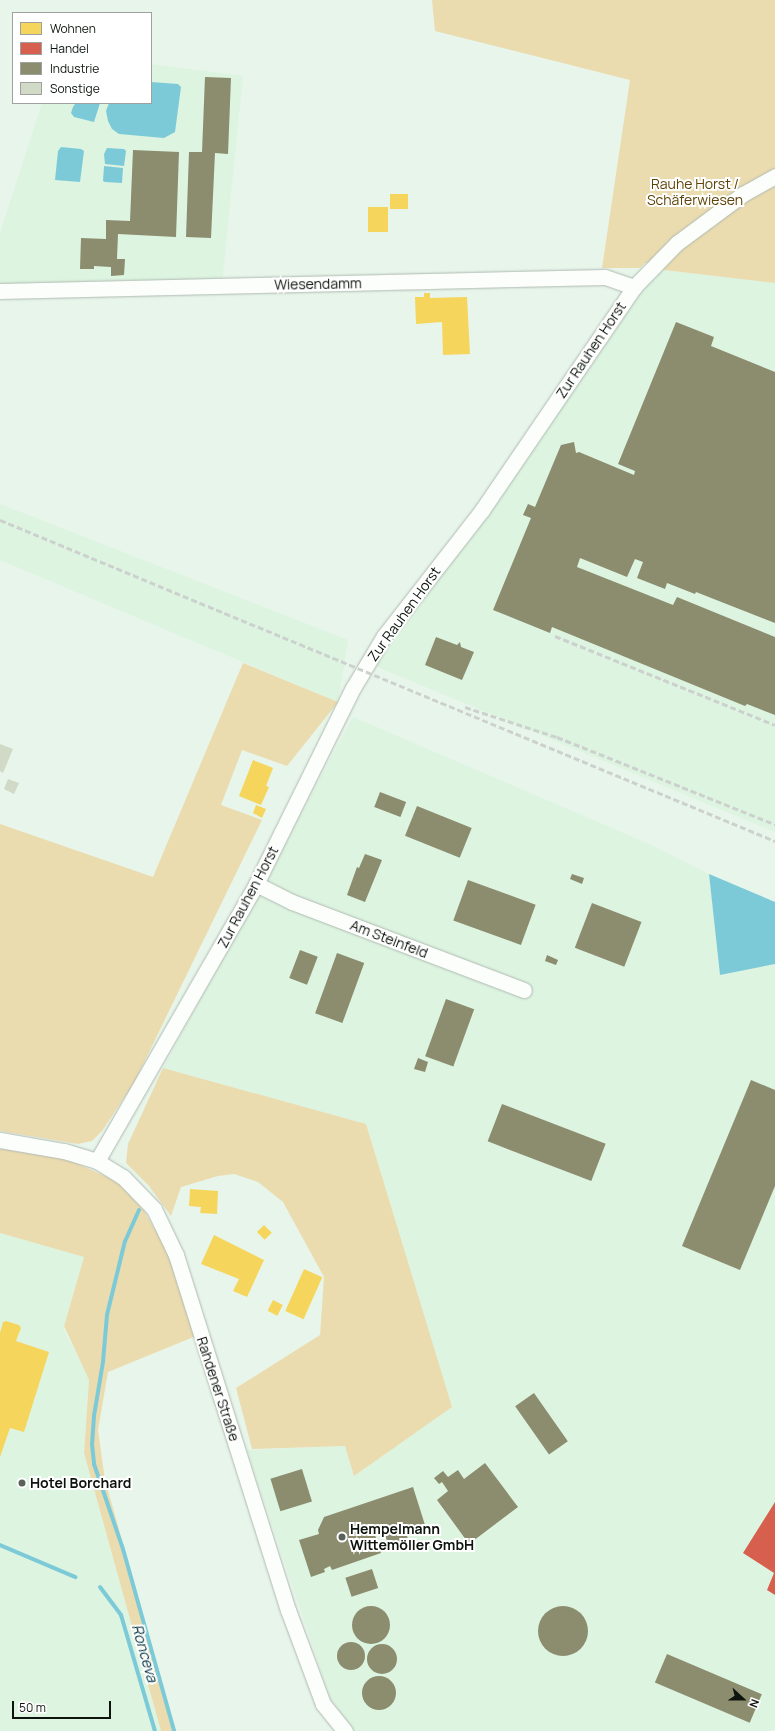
<!DOCTYPE html>
<meta charset="utf-8">
<style>
body{margin:0}
#map{position:relative;width:775px;height:1731px;overflow:hidden;background:#e8f5ea;font-family:Manrope,sans-serif}
div>[style]{position:absolute}
.built>*{inset:0;background:#ddf4e1}
.green>*{inset:0;background:#ebdcb0}
.water>*{inset:0;background:#7ccad8}
.homes>*{inset:0;background:#f6d55c;transform-origin:0 0}
.shops>*{inset:0;background:#d6604d}
.industry>*{inset:0;background:#8c8c6e;transform-origin:0 0}
.round{border-radius:50%}
.stream>*{height:4px;margin:-2px;padding:0 2px;transform-origin:2px;border-radius:2px;background:#7ccad8}
.building>*{inset:0;background:#d1dac6}
.roads{filter:drop-shadow(0 0 1px #afbab1) drop-shadow(0 0 1px #afbab1)}
.minor>*{height:15px;margin:-7.5px;padding:0 7.5px;transform-origin:7.5px;border-radius:7.5px;background:#fcfefc}
.rail>*{height:3px;margin-top:-1.5px;transform-origin:0;background:repeating-linear-gradient(90deg,#cdd1ce 0 6px,transparent 0 9px)}
.dots>*{width:11px;height:11px;translate:-50% -50%;box-sizing:border-box;border:2px solid #fff;border-radius:50%}
span{translate:-50% -50%;white-space:nowrap;text-align:center;line-height:1.15;-webkit-text-stroke:4px #fff;paint-order:stroke}
.park-label{font-size:14px;color:#5d4306}
.street-label{font-size:14px;color:#0c140d}
.poi-label{font-size:14px;color:#0c140d;font-weight:700}
.left{translate:0 -50%;text-align:left}
.water-label{font-size:15px;color:#043742;font-style:italic}
.legend{position:absolute;left:12px;top:12px;width:140px;height:92px;box-sizing:border-box;background:#fff;border:1px solid #9ea19e;margin:0;padding:5px 7px;list-style:none;font-size:12px;color:#0c140d}
.legend li{display:flex;align-items:center;gap:8px;height:20px}
.legend b{width:20px;border:1px solid #9ea19e}
.north{position:absolute;left:723px;top:1679px;width:40px;height:40px;-webkit-text-stroke:3px #fff;paint-order:stroke;rotate:111deg;font-size:11px;font-weight:700;line-height:16px;text-align:center;color:#0c140d}
.north::after{content:'';display:block;margin:auto;width:14px;height:18px;background:#0c140d;clip-path:polygon(50% 0,100% 100%,50% 72%,0 100%)}
.scale{position:absolute;left:12px;top:1701px;width:99px;height:18px;box-sizing:border-box;border:2px solid #0c140d;border-top:0;padding-left:5px;font-size:12px;line-height:14px;white-space:nowrap;color:#0c140d;-webkit-text-stroke:3px #fff;paint-order:stroke}
</style>
<div id="map">
<div class="built">
<div style="clip-path:polygon(151px 64px,243px 76px,222px 283px,0 288px,0 233px,42px 103px,151px 103px)"></div>
<div style="clip-path:polygon(657px 268px,664px 270px,775px 283px,775px 832px,375px 666px,523px 465px)"></div>
<div style="clip-path:polygon(0 504px,348px 640px,338px 702px,0 560px)"></div>
<div style="clip-path:polygon(353px 717px,649px 844px,709px 874px,720px 975px,775px 964px,775px 1729px,771px 1731px,354px 1731px,330px 1698px,247px 1450px,345px 1446px,354px 1476px,451px 1407px,366px 1124px,163px 1068px)"></div>
<div style="clip-path:polygon(0 1233px,84px 1257px,63px 1328px,89px 1379px,84px 1453px,161px 1731px,0 1731px)"></div>
</div>
<div class="green">
<div style="clip-path:polygon(432px 0,775px 0,775px 283px,664px 270px,645px 263px,640px 268px,602px 268px,630px 80px,435px 31px)"></div>
<div style="clip-path:polygon(243px 663px,338px 702px,287px 766px,242px 750px,221px 805px,262px 820px,134px 1083px,102px 1131px,92px 1141px,78px 1144px,0 1131px,0 824px,153px 877px)"></div>
<div style="clip-path:polygon(163px 1068px,366px 1124px,452px 1407px,354px 1476px,345px 1446px,252px 1449px,236px 1388px,320px 1335px,324px 1277px,283px 1202px,258px 1182px,234px 1174px,218px 1176px,181px 1187px,171px 1216px,149px 1186px,126px 1163px,128px 1144px)"></div>
<div style="clip-path:polygon(0 1148px,67px 1159px,116px 1181px,143px 1209px,166px 1248px,196px 1336px,108px 1372px,98px 1430px,105px 1480px,176px 1731px,161px 1731px,84px 1453px,89px 1380px,64px 1326px,84px 1257px,0 1233px)"></div>
</div>
<div class="water">
<div style="clip-path:polygon(151px 82px,178px 84px,181px 87px,175px 132px,164px 138px,119px 134px,112px 129px,108px 121px,106px 111px,109px 103px,151px 103px)"></div>
<div style="clip-path:polygon(79px 103px,100px 103px,94px 122px,74px 117px,71px 113px,73px 107px,75px 104px)"></div>
<div style="clip-path:polygon(61px 147px,81px 149px,84px 151px,80px 182px,55px 180px,58px 151px)"></div>
<div style="clip-path:polygon(107px 148px,124px 149px,126px 151px,124px 166px,105px 164px,104px 154px)"></div>
<div style="clip-path:polygon(104px 166px,123px 168px,122px 183px,105px 182px,103px 181px)"></div>
<div style="clip-path:polygon(709px 874px,775px 902px,775px 964px,720px 975px)"></div>
</div>
<div class="homes">
<div style="left:390px;top:194px;width:18px;height:15px"></div>
<div style="left:368px;top:207px;width:20px;height:25px"></div>
<div style="clip-path:polygon(424px 293px,430px 293px,430px 298px,467px 297px,470px 354px,443px 355px,442px 322px,416px 324px,415px 297px,424px 297px)"></div>
<div style="clip-path:polygon(253px 760px,273px 768px,266px 786px,269px 787px,261px 805px,239px 796px)"></div>
<div style="clip-path:polygon(256px 805px,266px 809px,262px 818px,253px 813px)"></div>
<div style="clip-path:polygon(190px 1189px,218px 1191px,217px 1214px,200px 1213px,201px 1207px,189px 1206px)"></div>
<div style="left:264px;top:1225px;width:11px;height:10px;rotate:45deg"></div>
<div style="clip-path:polygon(214px 1235px,264px 1260px,247px 1297px,233px 1291px,239px 1279px,201px 1264px)"></div>
<div style="left:304px;top:1269px;width:20px;height:46px;rotate:24deg"></div>
<div style="left:273px;top:1300px;width:11px;height:12px;rotate:27deg"></div>
<div style="clip-path:polygon(6px 1321px,19px 1325px,21px 1328px,16px 1341px,49px 1352px,24px 1432px,10px 1428px,0 1457px,0 1333px,3px 1322px)"></div>
</div>
<div class="shops">
<div style="clip-path:polygon(775px 1502px,775px 1595px,767px 1590px,774px 1573px,743px 1553px)"></div>
</div>
<div class="industry">
<div style="clip-path:polygon(205px 77px,231px 78px,228px 154px,215px 153px,211px 238px,186px 237px,189px 152px,202px 152px)"></div>
<div style="clip-path:polygon(133px 150px,179px 152px,176px 237px,118px 234px,117px 259px,125px 259px,124px 275px,111px 276px,111px 267px,94px 266px,94px 269px,80px 269px,81px 238px,106px 239px,106px 220px,130px 221px)"></div>
<div style="clip-path:polygon(676px 322px,714px 337px,711px 346px,775px 372px,775px 623px,696px 592px,695px 594px,667px 583px,665px 589px,637px 578px,643px 562px,635px 559px,627px 577px,580px 558px,577px 567px,673px 605px,677px 597px,775px 637px,775px 715px,747px 704px,745px 706px,552px 627px,550px 633px,493px 610px,531px 518px,523px 515px,528px 504px,535px 507px,561px 445px,574px 442px,576px 453px,579px 452px,634px 475px,635px 471px,618px 464px)"></div>
<div style="clip-path:polygon(436px 637px,457px 645px,460px 642px,461px 647px,474px 652px,462px 680px,425px 665px)"></div>
<div style="left:380px;top:792px;width:28px;height:16px;rotate:21deg"></div>
<div style="left:417px;top:806px;width:59px;height:32px;rotate:22deg"></div>
<div style="clip-path:polygon(365px 854px,382px 860px,365px 902px,347px 895px,357px 867px,359px 868px)"></div>
<div style="clip-path:polygon(572px 874px,584px 878px,582px 884px,570px 879px)"></div>
<div style="left:468px;top:880px;width:72px;height:43px;rotate:20deg"></div>
<div style="left:592px;top:903px;width:53px;height:48px;rotate:21deg"></div>
<div style="left:300px;top:950px;width:19px;height:30px;rotate:21deg"></div>
<div style="left:337px;top:953px;width:29px;height:64px;rotate:20deg"></div>
<div style="clip-path:polygon(547px 955px,558px 960px,556px 965px,545px 961px)"></div>
<div style="left:446px;top:999px;width:30px;height:61px;rotate:20deg"></div>
<div style="clip-path:polygon(418px 1058px,428px 1062px,425px 1072px,414px 1069px)"></div>
<div style="clip-path:polygon(751px 1080px,775px 1090px,775px 1186px,740px 1270px,682px 1246px)"></div>
<div style="left:502px;top:1104px;width:111px;height:40px;rotate:21deg"></div>
<div style="left:534px;top:1393px;width:59px;height:23px;rotate:55deg"></div>
<div style="clip-path:polygon(485px 1463px,518px 1507px,469px 1544px,437px 1500px,448px 1491px,442px 1482px,439px 1484px,434px 1478px,443px 1471px,448px 1477px,458px 1470px,464px 1479px)"></div>
<div style="left:302px;top:1469px;width:34px;height:33px;rotate:73deg"></div>
<div style="clip-path:polygon(413px 1487px,425px 1525px,406px 1532px,409px 1543px,390px 1550px,383px 1529px,374px 1532px,381px 1553px,332px 1570px,330px 1566px,324px 1569px,325px 1572px,311px 1577px,299px 1540px,319px 1534px,318px 1530px,324px 1517px)"></div>
<div style="left:372px;top:1569px;width:20px;height:28px;rotate:72deg"></div>
<div class="round" style="left:352px;top:1606px;width:38px;height:38px"></div>
<div class="round" style="left:538px;top:1606px;width:50px;height:50px"></div>
<div class="round" style="left:337px;top:1642px;width:28px;height:28px"></div>
<div class="round" style="left:367px;top:1644px;width:30px;height:30px"></div>
<div style="left:667px;top:1654px;width:103px;height:31px;rotate:23deg"></div>
<div class="round" style="left:362px;top:1676px;width:34px;height:34px"></div>
</div>
<div class="stream">
<div style="left:139px;top:1210px;width:34px;rotate:114deg"></div>
<div style="left:125px;top:1241px;width:76px;rotate:103.7deg"></div>
<div style="left:107px;top:1315px;width:47px;rotate:94.9deg"></div>
<div style="left:103px;top:1362px;width:55px;rotate:99.5deg"></div>
<div style="left:94px;top:1416px;width:28px;rotate:94deg"></div>
<div style="left:92px;top:1444px;width:20px;rotate:84deg"></div>
<div style="left:94px;top:1464px;width:90px;rotate:71.2deg"></div>
<div style="left:123px;top:1549px;width:189px;rotate:74.3deg"></div>
<div style="left:0;top:1545px;width:82px;rotate:23.1deg"></div>
<div style="left:100px;top:1587px;width:35px;rotate:53deg"></div>
<div style="left:121px;top:1615px;width:121px;rotate:73.7deg"></div>
</div>
<div class="building">
<div style="clip-path:polygon(0 744px,13px 749px,3px 773px,0 771px)"></div>
<div style="clip-path:polygon(8px 779px,19px 783px,14px 794px,4px 789px)"></div>
</div>
<div class="roads">
<div class="minor">
<div style="left:0;top:291px;width:605px;rotate:-1.33deg"></div>
<div style="left:605px;top:277px;width:31px;rotate:19deg"></div>
<div style="left:256px;top:884px;width:40px;rotate:26.6deg"></div>
<div style="left:292px;top:902px;width:248px;rotate:20.8deg"></div>
<div style="left:0;top:1140px;width:65px;rotate:9.8deg"></div>
<div style="left:64px;top:1151px;width:34px;rotate:17deg"></div>
<div style="left:97px;top:1161px;width:31px;rotate:32deg"></div>
<div style="left:123px;top:1177px;width:45px;rotate:45.9deg"></div>
<div style="left:154px;top:1209px;width:51px;rotate:64.4deg"></div>
<div style="left:176px;top:1255px;width:372px;rotate:72.5deg"></div>
<div style="left:288px;top:1610px;width:100px;rotate:69.6deg"></div>
<div style="left:323px;top:1704px;width:35px;rotate:51deg"></div>
<div style="left:97px;top:1161px;width:319px;rotate:-60.1deg"></div>
<div style="left:256px;top:884px;width:219px;rotate:-63.7deg"></div>
<div style="left:353px;top:688px;width:61px;rotate:-59.2deg"></div>
<div style="left:384px;top:636px;width:160px;rotate:-52.1deg"></div>
<div style="left:482px;top:510px;width:270px;rotate:-55.7deg"></div>
<div style="left:634px;top:287px;width:62px;rotate:-45.7deg"></div>
<div style="left:677px;top:243px;width:82px;rotate:-36.6deg"></div>
<div style="left:743px;top:194px;width:37px;rotate:-29deg"></div>
</div>
</div>
<div class="rail">
<div style="left:0;top:520px;width:839px;rotate:22.5deg"></div>
<div style="left:555px;top:636px;width:237px;rotate:22deg"></div>
<div style="left:465px;top:707px;width:97px;rotate:18.1deg"></div>
<div style="left:557px;top:737px;width:235px;rotate:21.8deg"></div>
</div>
<div class="dots">
<div style="left:22px;top:1483px;background:#59635a"></div>
<div style="left:342px;top:1537px;background:#59635a"></div>
</div>
<div class="park-label">
<span style="left:695px;top:192px">Rauhe Horst /<br>Schäferwiesen</span>
</div>
<div class="street-label">
<span style="left:318px;top:284px;rotate:-1deg">Wiesendamm</span>
<span style="left:591px;top:350px;rotate:-56deg">Zur Rauhen Horst</span>
<span style="left:404px;top:614px;rotate:-54deg">Zur Rauhen Horst</span>
<span style="left:248px;top:897px;rotate:-62deg">Zur Rauhen Horst</span>
<span style="left:389px;top:939px;rotate:21deg">Am Steinfeld</span>
<span style="left:218px;top:1389px;rotate:72deg">Rahdener Straße</span>
</div>
<div class="poi-label">
<span class="left" style="left:30px;top:1483px">Hotel Borchard</span>
<span class="left" style="left:350px;top:1537px">Hempelmann<br>Wittemöller GmbH</span>
</div>
<div class="water-label">
<span style="left:145px;top:1653px;rotate:74deg">Ronceva</span>
</div>
<ul class="legend">
<li><b style="height:11px;background:#f6d55c"></b>Wohnen</li>
<li><b style="height:11px;background:#d6604d"></b>Handel</li>
<li><b style="height:11px;background:#8c8c6e"></b>Industrie</li>
<li><b style="height:11px;background:#d1dac6"></b>Sonstige</li>
</ul>
<div class="north">N</div>
<div class="scale">50 m</div>
</div>
